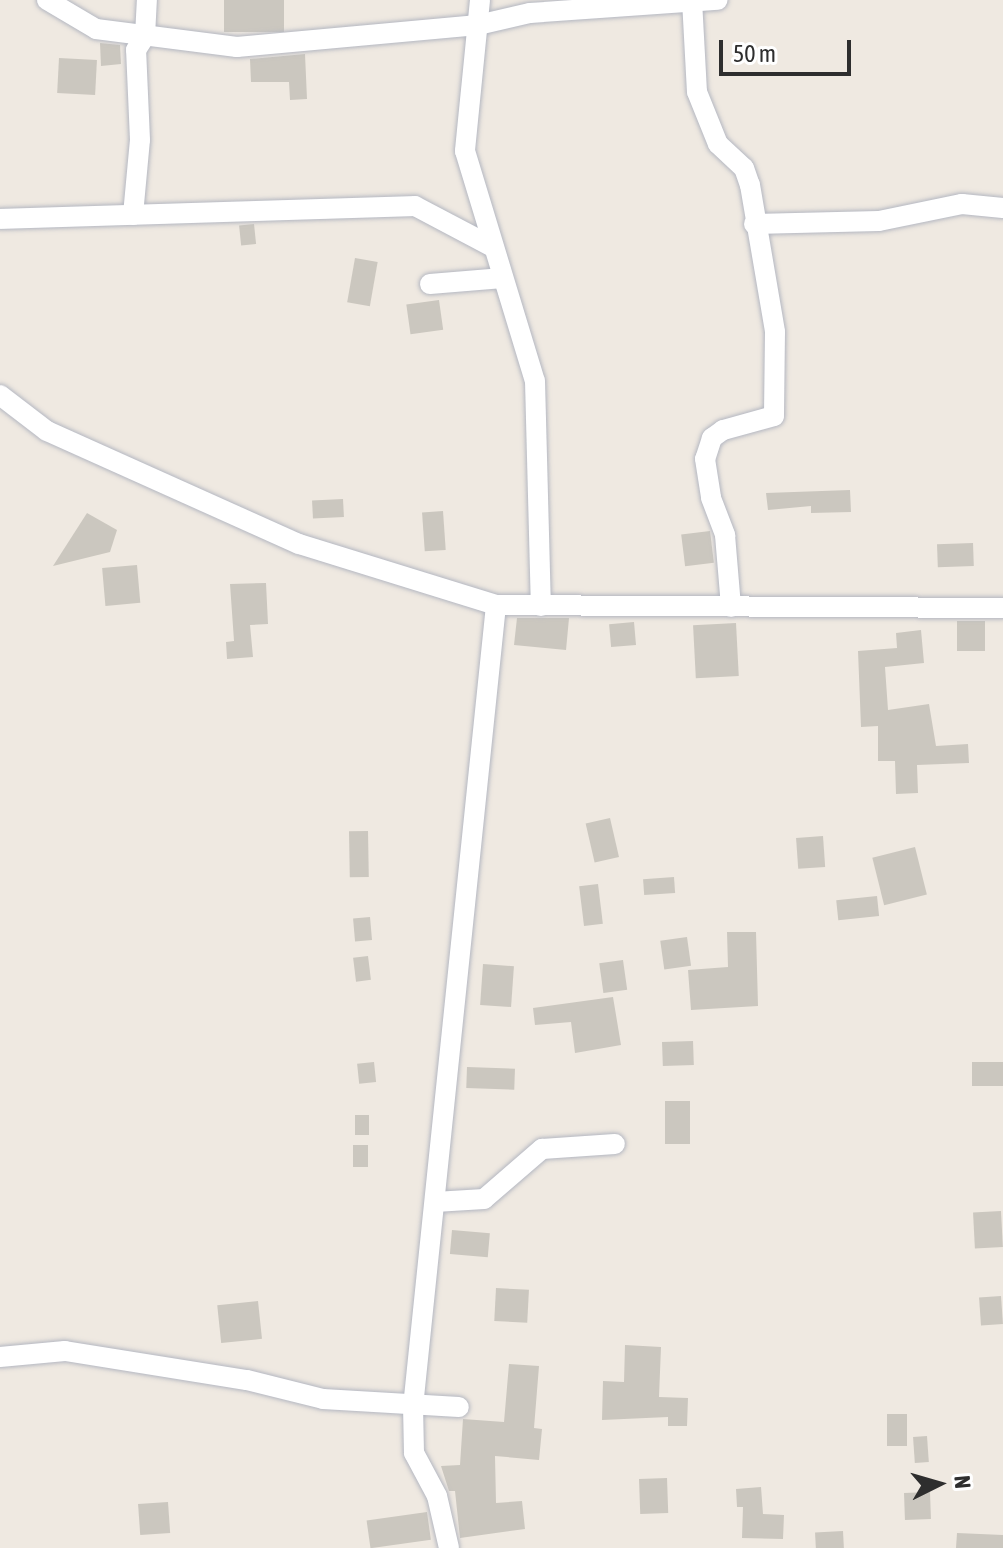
<!DOCTYPE html>
<style>
body{margin:0}
#map{position:relative;width:1003px;height:1548px;overflow:hidden;background:#efe9e1;font-family:"Asap Condensed",sans-serif}
div>[style]{position:absolute}
.building>*{inset:0;background:#cbc7bf;transform-origin:0 0}
.roads{filter:drop-shadow(0 0 2px #b4b7c1) drop-shadow(0 0 2px #b4b7c1)}
.minor>*{height:20px;margin:-10px;padding:0 10px;transform-origin:10px;border-radius:10px;background:#fff}
span{translate:-50% -50%;white-space:nowrap;text-align:center;line-height:1.15;-webkit-text-stroke:6px #fff;paint-order:stroke}
.north{position:absolute;left:899px;top:1444px;width:80px;height:80px;-webkit-text-stroke:6px #fff;paint-order:stroke;rotate:85deg;font-size:22px;font-weight:700;line-height:32px;text-align:center;color:#2e2e2e}
.north::after{content:'';display:block;margin:auto;width:28px;height:36px;background:#2e2e2e;clip-path:polygon(50% 0,100% 100%,50% 72%,0 100%)}
.scale{position:absolute;left:719px;top:40px;width:132px;height:36px;box-sizing:border-box;border:4px solid #2e2e2e;border-top:0;padding-left:10px;font-size:24px;line-height:28px;white-space:nowrap;color:#2e2e2e;-webkit-text-stroke:6px #fff;paint-order:stroke}
</style>
<div id="map">
<div class="building">
<div style="left:224px;top:0;width:60px;height:32px"></div>
<div style="clip-path:polygon(100px 43px,120px 45px,121px 64px,101px 66px)"></div>
<div style="clip-path:polygon(305px 54px,307px 99px,290px 100px,289px 82px,251px 82px,250px 59px)"></div>
<div style="left:59px;top:58px;width:38px;height:35px;rotate:3deg"></div>
<div style="left:254px;top:224px;width:20px;height:15px;rotate:84deg"></div>
<div style="left:355px;top:258px;width:23px;height:45px;rotate:10deg"></div>
<div style="left:439px;top:300px;width:30px;height:33px;rotate:82deg"></div>
<div style="clip-path:polygon(850px 490px,851px 512px,811px 513px,811px 506px,768px 510px,766px 493px)"></div>
<div style="left:343px;top:499px;width:18px;height:31px;rotate:87deg"></div>
<div style="left:443px;top:511px;width:39px;height:21px;rotate:86deg"></div>
<div style="clip-path:polygon(87px 513px,117px 530px,110px 552px,53px 566px)"></div>
<div style="left:710px;top:531px;width:32px;height:29px;rotate:83deg"></div>
<div style="left:973px;top:543px;width:23px;height:36px;rotate:88deg"></div>
<div style="left:137px;top:565px;width:38px;height:35px;rotate:85deg"></div>
<div style="clip-path:polygon(266px 583px,268px 624px,250px 625px,253px 657px,227px 659px,226px 642px,234px 641px,230px 584px)"></div>
<div style="clip-path:polygon(517px 618px,569px 618px,566px 650px,514px 645px)"></div>
<div style="left:957px;top:621px;width:28px;height:30px"></div>
<div style="left:634px;top:622px;width:23px;height:25px;rotate:85deg"></div>
<div style="left:736px;top:623px;width:53px;height:43px;rotate:87deg"></div>
<div style="clip-path:polygon(921px 630px,924px 663px,885px 667px,888px 710px,929px 704px,936px 746px,968px 744px,969px 763px,917px 765px,918px 793px,896px 794px,895px 761px,878px 761px,878px 726px,861px 727px,858px 651px,897px 648px,896px 633px)"></div>
<div style="left:610px;top:818px;width:40px;height:25px;rotate:77deg"></div>
<div style="left:368px;top:831px;width:46px;height:19px;rotate:89deg"></div>
<div style="left:823px;top:836px;width:31px;height:27px;rotate:86deg"></div>
<div style="left:915px;top:847px;width:49px;height:44px;rotate:76deg"></div>
<div style="left:674px;top:877px;width:16px;height:31px;rotate:86deg"></div>
<div style="left:598px;top:884px;width:40px;height:19px;rotate:83deg"></div>
<div style="left:877px;top:896px;width:20px;height:41px;rotate:84deg"></div>
<div style="left:370px;top:917px;width:23px;height:17px;rotate:85deg"></div>
<div style="clip-path:polygon(727px 932px,756px 932px,758px 1006px,691px 1010px,688px 970px,728px 967px)"></div>
<div style="left:687px;top:937px;width:29px;height:27px;rotate:82deg"></div>
<div style="left:368px;top:956px;width:24px;height:15px;rotate:83deg"></div>
<div style="left:623px;top:960px;width:30px;height:24px;rotate:82deg"></div>
<div style="left:483px;top:964px;width:31px;height:41px;rotate:4deg"></div>
<div style="clip-path:polygon(613px 997px,621px 1045px,575px 1053px,571px 1022px,535px 1025px,533px 1008px)"></div>
<div style="left:693px;top:1041px;width:24px;height:31px;rotate:88deg"></div>
<div style="left:374px;top:1062px;width:20px;height:17px;rotate:84deg"></div>
<div style="left:1003px;top:1062px;width:24px;height:31px;rotate:90deg"></div>
<div style="left:467px;top:1067px;width:48px;height:21px;rotate:2deg"></div>
<div style="left:665px;top:1101px;width:25px;height:43px"></div>
<div style="left:355px;top:1115px;width:14px;height:20px"></div>
<div style="left:368px;top:1145px;width:22px;height:15px;rotate:90deg"></div>
<div style="left:1001px;top:1211px;width:36px;height:28px;rotate:87deg"></div>
<div style="left:452px;top:1230px;width:38px;height:24px;rotate:5deg"></div>
<div style="left:496px;top:1288px;width:33px;height:33px;rotate:3deg"></div>
<div style="left:1001px;top:1296px;width:28px;height:22px;rotate:86deg"></div>
<div style="left:258px;top:1301px;width:38px;height:41px;rotate:84deg"></div>
<div style="clip-path:polygon(625px 1345px,661px 1347px,659px 1397px,688px 1398px,687px 1426px,668px 1426px,668px 1417px,602px 1420px,603px 1381px,624px 1382px)"></div>
<div style="clip-path:polygon(509px 1364px,539px 1366px,534px 1428px,542px 1429px,539px 1460px,495px 1456px,496px 1503px,522px 1501px,525px 1529px,460px 1538px,455px 1491px,449px 1491px,441px 1466px,460px 1465px,463px 1419px,504px 1422px)"></div>
<div style="left:887px;top:1414px;width:20px;height:32px"></div>
<div style="left:927px;top:1436px;width:26px;height:14px;rotate:86deg"></div>
<div style="left:667px;top:1478px;width:35px;height:28px;rotate:88deg"></div>
<div style="clip-path:polygon(761px 1487px,763px 1514px,784px 1515px,783px 1539px,742px 1538px,743px 1507px,737px 1507px,736px 1489px)"></div>
<div style="left:930px;top:1492px;width:27px;height:26px;rotate:88deg"></div>
<div style="left:168px;top:1502px;width:31px;height:30px;rotate:86deg"></div>
<div style="left:427px;top:1512px;width:28px;height:61px;rotate:82deg"></div>
<div style="left:843px;top:1531px;width:17px;height:28px;rotate:87deg"></div>
<div style="clip-path:polygon(957px 1533px,1003px 1535px,1003px 1548px,956px 1548px)"></div>
</div>
<div class="roads">
<div class="minor">
<div style="left:47px;top:0;width:57px;rotate:30.6deg"></div>
<div style="left:96px;top:29px;width:142px;rotate:7.3deg"></div>
<div style="left:237px;top:47px;width:242px;rotate:-5.2deg"></div>
<div style="left:478px;top:25px;width:53px;rotate:-13deg"></div>
<div style="left:530px;top:13px;width:188px;rotate:-4deg"></div>
<div style="left:480px;top:0;width:152px;rotate:95.7deg"></div>
<div style="left:465px;top:151px;width:240px;rotate:73.1deg"></div>
<div style="left:535px;top:381px;width:225px;rotate:88.5deg"></div>
<div style="left:692px;top:0;width:92px;rotate:86.9deg"></div>
<div style="left:697px;top:92px;width:56px;rotate:68deg"></div>
<div style="left:718px;top:144px;width:35px;rotate:43deg"></div>
<div style="left:744px;top:168px;width:18px;rotate:71deg"></div>
<div style="left:750px;top:185px;width:149px;rotate:80.3deg"></div>
<div style="left:775px;top:332px;width:84px;rotate:90.7deg"></div>
<div style="left:774px;top:416px;width:53px;rotate:164.6deg"></div>
<div style="left:723px;top:430px;width:14px;rotate:144deg"></div>
<div style="left:712px;top:438px;width:22px;rotate:108deg"></div>
<div style="left:705px;top:459px;width:39px;rotate:81deg"></div>
<div style="left:711px;top:498px;width:40px;rotate:69deg"></div>
<div style="left:725px;top:535px;width:72px;rotate:85.2deg"></div>
<div style="left:133px;top:215px;width:75px;rotate:-84.7deg"></div>
<div style="left:140px;top:140px;width:90px;rotate:-92.5deg"></div>
<div style="left:136px;top:50px;width:17px;rotate:-57deg"></div>
<div style="left:145px;top:36px;width:36px;rotate:-87deg"></div>
<div style="left:0;top:219px;width:415px;rotate:-1.8deg"></div>
<div style="left:415px;top:206px;width:86px;rotate:27.8deg"></div>
<div style="left:754px;top:224px;width:125px;rotate:-1.4deg"></div>
<div style="left:879px;top:221px;width:85px;rotate:-11.6deg"></div>
<div style="left:962px;top:204px;width:41px;rotate:5.6deg"></div>
<div style="left:430px;top:284px;width:73px;rotate:-4.7deg"></div>
<div style="left:0;top:395px;width:59px;rotate:37.5deg"></div>
<div style="left:47px;top:431px;width:276px;rotate:24.2deg"></div>
<div style="left:299px;top:544px;width:206px;rotate:17.2deg"></div>
<div style="left:496px;top:605px;width:507px;rotate:0.34deg"></div>
<div style="left:435px;top:1202px;width:49px;rotate:-3.5deg"></div>
<div style="left:484px;top:1199px;width:77px;rotate:-40.8deg"></div>
<div style="left:542px;top:1149px;width:73px;rotate:-3.9deg"></div>
<div style="left:0;top:1357px;width:65px;rotate:-5.3deg"></div>
<div style="left:65px;top:1351px;width:184px;rotate:9.1deg"></div>
<div style="left:247px;top:1380px;width:78px;rotate:14deg"></div>
<div style="left:323px;top:1399px;width:136px;rotate:3.4deg"></div>
<div style="left:449px;top:1548px;width:53px;rotate:-103deg"></div>
<div style="left:437px;top:1496px;width:49px;rotate:-118.1deg"></div>
<div style="left:414px;top:1453px;width:46px;rotate:-91.2deg"></div>
<div style="left:413px;top:1407px;width:806px;rotate:-84.09deg"></div>
</div>
</div>
<div class="north">N</div>
<div class="scale">50 m</div>
</div>
